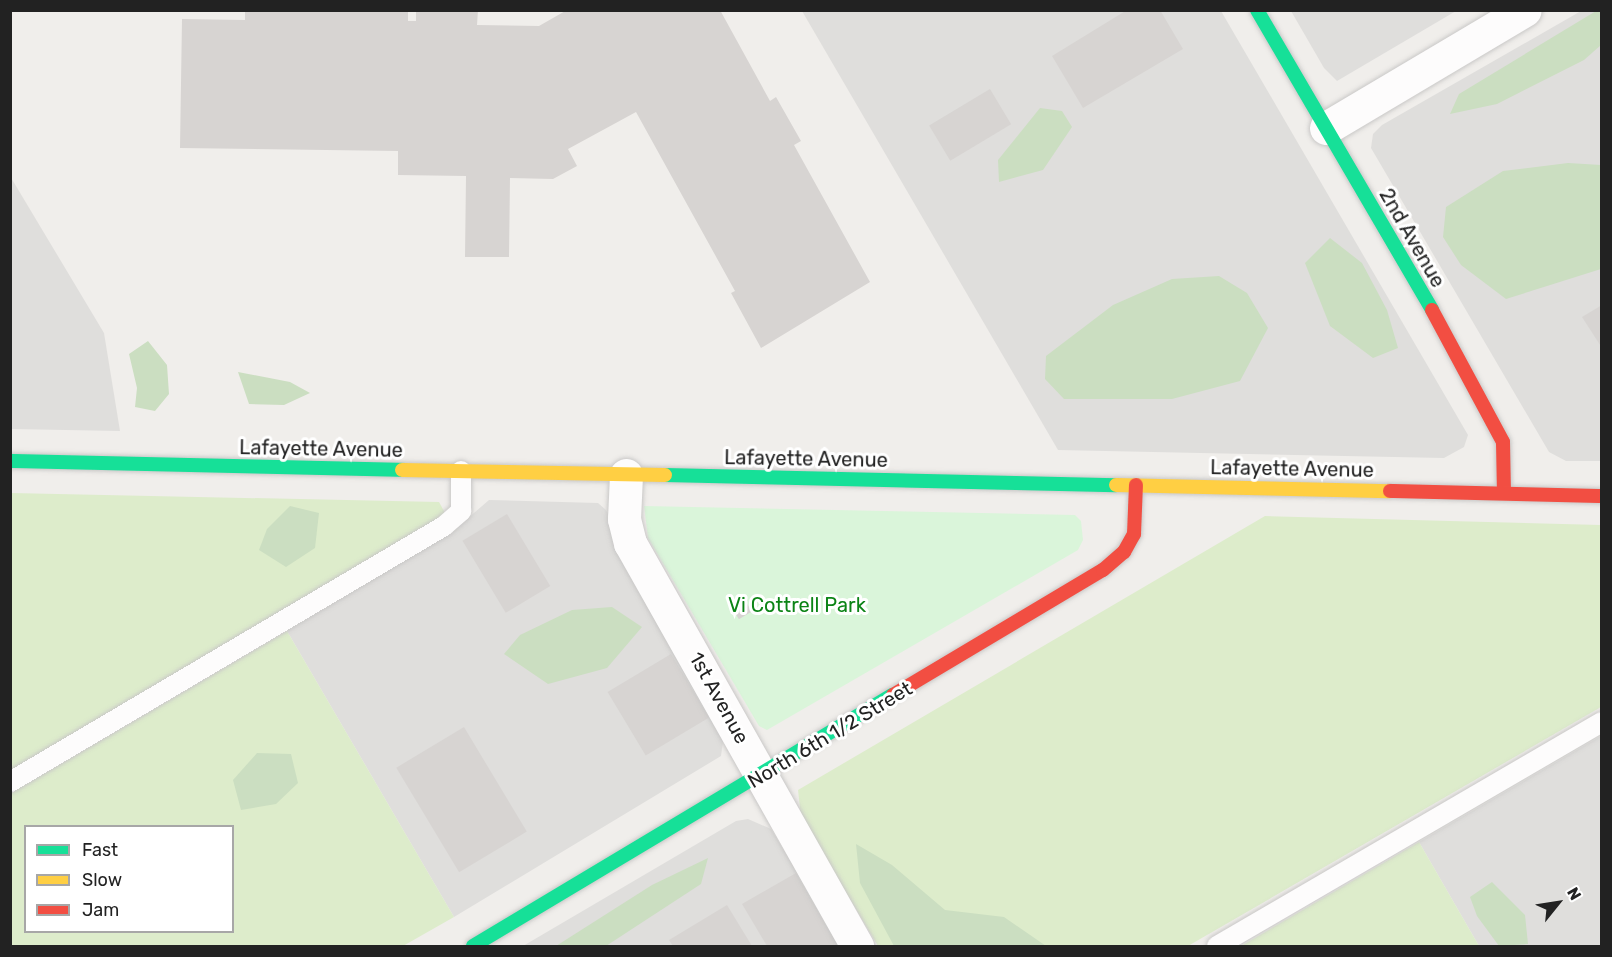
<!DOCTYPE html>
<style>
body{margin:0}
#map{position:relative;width:1612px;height:957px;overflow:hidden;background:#f0eeeb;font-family:Rubik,sans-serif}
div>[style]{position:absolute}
.residential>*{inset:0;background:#dfdedc}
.grass>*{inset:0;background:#ddeccb}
.forest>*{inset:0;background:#cbdec1}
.park>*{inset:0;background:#daf5da}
.building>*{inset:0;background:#d7d4d2;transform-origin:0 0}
.roads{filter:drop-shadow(0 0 2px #c9c8c7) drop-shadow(0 0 2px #c9c8c7)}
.lane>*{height:20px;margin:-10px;padding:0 10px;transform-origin:10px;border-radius:10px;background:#fdfcfc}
.street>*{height:33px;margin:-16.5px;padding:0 16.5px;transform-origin:16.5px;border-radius:16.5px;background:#fdfcfc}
.fast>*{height:14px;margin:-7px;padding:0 7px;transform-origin:7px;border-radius:7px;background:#16e098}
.slow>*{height:14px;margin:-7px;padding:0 7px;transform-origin:7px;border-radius:7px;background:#ffcf43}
.jam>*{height:14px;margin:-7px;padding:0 7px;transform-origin:7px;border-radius:7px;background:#f24e42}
span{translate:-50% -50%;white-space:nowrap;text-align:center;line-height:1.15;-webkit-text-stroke:6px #fff;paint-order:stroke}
.street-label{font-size:20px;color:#222}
.park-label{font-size:20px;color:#0c8416}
.frame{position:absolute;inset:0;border:12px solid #222;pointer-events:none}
.legend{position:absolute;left:24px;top:825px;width:210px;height:108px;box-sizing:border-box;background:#fff;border:2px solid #a7a7a7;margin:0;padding:8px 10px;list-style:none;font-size:18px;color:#222}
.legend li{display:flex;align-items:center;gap:12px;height:30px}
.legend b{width:30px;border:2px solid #a7a7a7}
.north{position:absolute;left:1528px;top:873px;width:60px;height:60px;-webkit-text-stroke:4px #fff;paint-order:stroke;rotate:60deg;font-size:16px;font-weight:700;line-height:24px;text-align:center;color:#222}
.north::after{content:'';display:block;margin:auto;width:21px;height:27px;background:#222;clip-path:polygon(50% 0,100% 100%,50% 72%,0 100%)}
</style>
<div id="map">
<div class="residential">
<div style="clip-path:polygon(802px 11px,1221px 11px,1468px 435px,1464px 447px,1444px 458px,1058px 450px)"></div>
<div style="clip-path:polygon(1291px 11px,1456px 11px,1337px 81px,1324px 68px)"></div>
<div style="clip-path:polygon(1581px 11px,1601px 11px,1601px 461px,1566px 461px,1549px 452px,1371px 148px,1373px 134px,1382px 125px)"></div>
<div style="clip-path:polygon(10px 176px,104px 333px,120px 431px,11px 429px)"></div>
<div style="clip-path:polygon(489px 500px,598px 503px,606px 510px,723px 741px,721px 756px,454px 917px,287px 631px,452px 532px)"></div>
<div style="clip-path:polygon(1601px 736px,1601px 946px,1479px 946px,1419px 842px)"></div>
<div style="clip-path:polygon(748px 819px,771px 829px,842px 946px,523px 946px,736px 821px)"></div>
</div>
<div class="grass">
<div style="clip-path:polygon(11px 493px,439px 502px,444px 511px,444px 516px,11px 772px)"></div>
<div style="clip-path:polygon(1265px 516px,1601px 525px,1601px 707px,1188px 946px,878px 946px,801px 817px,798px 790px)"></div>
<div style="clip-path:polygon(evenodd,287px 631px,454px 917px,403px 946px,11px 946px,10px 794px,287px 631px,26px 826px,232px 826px,232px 932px,26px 932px,26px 826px)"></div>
<div style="clip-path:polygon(1419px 842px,1479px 946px,1241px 946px)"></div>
</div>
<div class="forest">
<div style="clip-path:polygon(1596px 11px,1601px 11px,1601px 45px,1584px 60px,1497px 104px,1450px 114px,1459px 94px)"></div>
<div style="clip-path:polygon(1040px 108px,1062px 111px,1072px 127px,1043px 170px,999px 182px,998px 160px)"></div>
<div style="clip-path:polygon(1568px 163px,1601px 165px,1601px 269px,1506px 299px,1461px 265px,1443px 237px,1446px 207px,1503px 171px)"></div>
<div style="clip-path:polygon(1330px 238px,1362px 263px,1387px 310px,1398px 348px,1373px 358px,1330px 326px,1305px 263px)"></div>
<div style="clip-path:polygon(1219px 276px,1247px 293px,1268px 328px,1240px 381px,1172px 399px,1064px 399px,1045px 379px,1046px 356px,1113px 305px,1172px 279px)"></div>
<div style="clip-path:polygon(148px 341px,167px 365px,169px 394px,155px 411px,135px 407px,137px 388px,129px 354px)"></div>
<div style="clip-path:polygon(238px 372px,290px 382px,310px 393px,284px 405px,249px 404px)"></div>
<div style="clip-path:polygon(290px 506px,319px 513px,315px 548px,286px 567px,259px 550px,267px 529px)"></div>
<div style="clip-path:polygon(612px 607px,642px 627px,607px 668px,548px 684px,504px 654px,520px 635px,572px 610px)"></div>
<div style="clip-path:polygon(257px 753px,291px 754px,298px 783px,276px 804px,241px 810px,233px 780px)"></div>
<div style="clip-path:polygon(856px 844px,892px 865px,945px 910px,1004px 917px,1046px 946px,894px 946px,860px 883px)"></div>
<div style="clip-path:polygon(708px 858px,701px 884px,606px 946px,556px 946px,652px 885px)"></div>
<div style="clip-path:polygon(1492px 882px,1525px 915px,1528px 944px,1499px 946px,1477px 916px,1470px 897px)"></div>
</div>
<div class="park">
<div style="clip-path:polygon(644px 506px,1075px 515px,1081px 521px,1083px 540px,1078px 550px,767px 730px,759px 726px,648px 538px)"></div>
</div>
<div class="building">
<div style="clip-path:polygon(245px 10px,408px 10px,408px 21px,416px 21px,416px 10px,478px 10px,477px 25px,539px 26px,567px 10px,720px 10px,770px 101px,776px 97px,801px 141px,794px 145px,870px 282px,761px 348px,731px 293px,735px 291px,636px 112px,568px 149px,577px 166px,553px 179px,510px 178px,509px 257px,465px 257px,466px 176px,398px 175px,398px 151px,180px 148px,182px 19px,245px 20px)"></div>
<div style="clip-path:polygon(1127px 10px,1160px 10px,1183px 49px,1083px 108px,1052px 56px)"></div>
<div style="left:990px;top:89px;width:41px;height:71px;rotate:59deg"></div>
<div style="clip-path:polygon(1602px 305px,1602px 348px,1582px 317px)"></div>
<div style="left:507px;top:514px;width:84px;height:52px;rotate:59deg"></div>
<div style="left:743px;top:597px;width:17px;height:15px;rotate:59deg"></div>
<div style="left:671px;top:654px;width:74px;height:74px;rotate:59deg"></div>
<div style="left:464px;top:727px;width:122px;height:79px;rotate:59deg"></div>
<div style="clip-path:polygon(796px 873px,838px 946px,767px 946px,742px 904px)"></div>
<div style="clip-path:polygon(727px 905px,752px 946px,673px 946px,669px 940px)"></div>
</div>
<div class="roads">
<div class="lane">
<div style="left:10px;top:782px;width:504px;rotate:-30.53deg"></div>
<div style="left:444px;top:526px;width:23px;rotate:-41deg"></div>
<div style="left:461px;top:511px;width:40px;rotate:-90deg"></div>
<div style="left:1217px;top:946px;width:445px;rotate:-30.2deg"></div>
</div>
<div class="street">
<div style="left:1326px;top:128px;width:231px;rotate:-30.7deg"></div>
<div style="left:626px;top:475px;width:44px;rotate:92.6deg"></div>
<div style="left:624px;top:519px;width:25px;rotate:76deg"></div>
<div style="left:630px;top:543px;width:463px;rotate:60.6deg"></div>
</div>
<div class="fast">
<div style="left:1257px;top:10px;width:347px;rotate:59.7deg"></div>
<div style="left:10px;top:461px;width:392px;rotate:1.3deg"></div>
<div style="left:665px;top:475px;width:451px;rotate:1.3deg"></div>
<div style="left:473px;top:946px;width:489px;rotate:-30.9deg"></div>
</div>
<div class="slow">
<div style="left:402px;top:470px;width:263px;rotate:1.1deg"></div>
<div style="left:1116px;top:485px;width:274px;rotate:1.3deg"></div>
</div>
<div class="jam">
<div style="left:1432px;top:310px;width:150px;rotate:61.7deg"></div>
<div style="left:1503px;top:442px;width:51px;rotate:88.9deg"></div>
<div style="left:1390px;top:491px;width:212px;rotate:1.4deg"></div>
<div style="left:893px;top:695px;width:244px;rotate:-30.8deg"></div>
<div style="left:1103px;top:570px;width:28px;rotate:-41deg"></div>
<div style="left:1124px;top:552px;width:21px;rotate:-61deg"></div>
<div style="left:1134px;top:534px;width:49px;rotate:-87.7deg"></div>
</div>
</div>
<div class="street-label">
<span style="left:1412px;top:238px;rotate:60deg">2nd Avenue</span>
<span style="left:321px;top:449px;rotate:1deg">Lafayette Avenue</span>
<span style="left:806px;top:459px;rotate:1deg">Lafayette Avenue</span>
<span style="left:1292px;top:469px;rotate:1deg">Lafayette Avenue</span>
<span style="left:719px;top:698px;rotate:61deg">1st Avenue</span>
<span style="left:830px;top:735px;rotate:-31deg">North 6th 1/2 Street</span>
</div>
<div class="park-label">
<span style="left:797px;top:605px">Vi Cottrell Park</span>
</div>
<div class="frame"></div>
<ul class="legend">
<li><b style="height:8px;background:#16e098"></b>Fast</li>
<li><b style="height:8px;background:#ffcf43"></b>Slow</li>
<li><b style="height:8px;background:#f24e42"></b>Jam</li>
</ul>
<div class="north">N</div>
</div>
